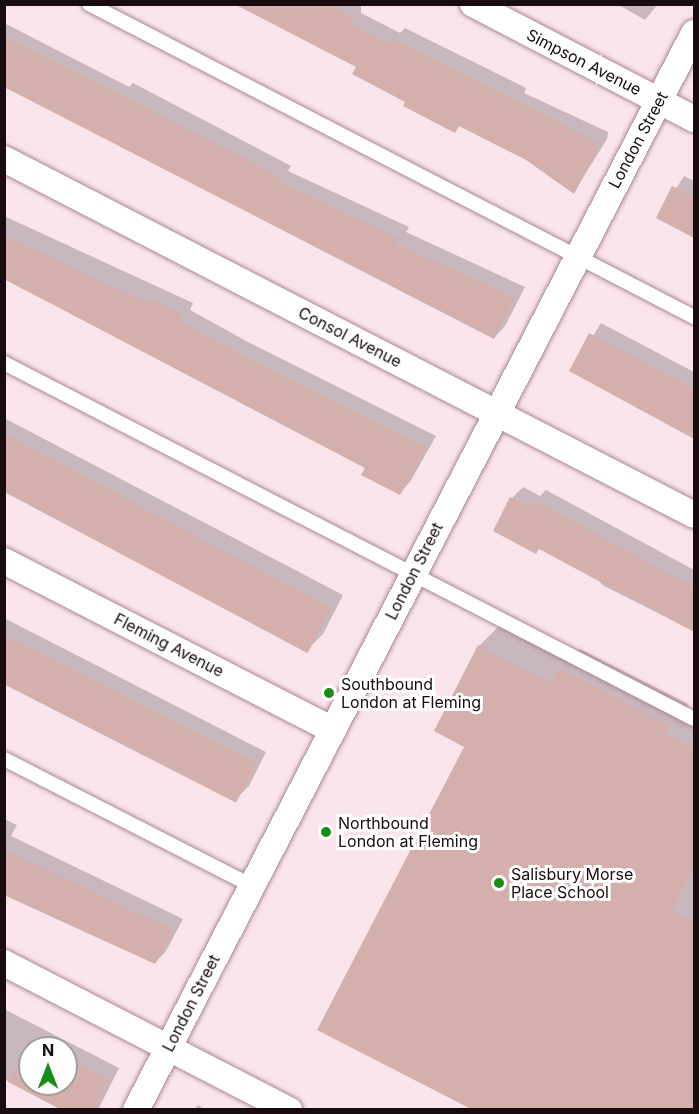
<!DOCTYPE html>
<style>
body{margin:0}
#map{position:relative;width:699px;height:1114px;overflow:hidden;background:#fbe5ec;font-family:Inter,sans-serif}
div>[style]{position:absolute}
.shadow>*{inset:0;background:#0003}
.building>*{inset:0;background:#d4b0ac;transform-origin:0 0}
.roads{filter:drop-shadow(0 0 2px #a98893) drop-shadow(0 0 2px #a98893)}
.service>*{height:14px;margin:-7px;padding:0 7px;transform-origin:7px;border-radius:7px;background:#fff}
.minor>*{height:26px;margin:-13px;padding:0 13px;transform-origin:13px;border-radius:13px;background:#fff}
.dots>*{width:16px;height:16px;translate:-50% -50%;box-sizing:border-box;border:3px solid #fff;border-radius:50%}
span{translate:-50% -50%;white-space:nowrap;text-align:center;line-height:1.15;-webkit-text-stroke:6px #fff;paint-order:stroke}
.street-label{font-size:16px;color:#180c10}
.poi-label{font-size:16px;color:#180c10}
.left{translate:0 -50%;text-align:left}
.frame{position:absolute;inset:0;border:6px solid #180c10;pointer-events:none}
.north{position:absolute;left:18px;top:1036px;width:60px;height:60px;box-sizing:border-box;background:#fff;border:2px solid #a39e9f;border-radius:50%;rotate:0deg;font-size:16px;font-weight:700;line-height:24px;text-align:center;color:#180c10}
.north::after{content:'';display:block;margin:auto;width:21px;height:27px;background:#178d16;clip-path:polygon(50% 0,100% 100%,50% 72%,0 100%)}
</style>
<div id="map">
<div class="shadow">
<div style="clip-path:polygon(238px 4px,361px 4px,361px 13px,400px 33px,405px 28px,526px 88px,524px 93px,608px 132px,607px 139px,574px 192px,527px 159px,461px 125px,455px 131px,358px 66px)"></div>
<div style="clip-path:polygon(617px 4px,658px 4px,645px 20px)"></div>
<div style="clip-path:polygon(4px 23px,129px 87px,133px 83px,291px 166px,288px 171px,409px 227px,406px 232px,525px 287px,505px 326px,494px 338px,4px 86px)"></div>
<div style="clip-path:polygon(684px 176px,694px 181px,694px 235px,658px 217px)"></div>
<div style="clip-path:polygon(4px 216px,193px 303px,190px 310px,248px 342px,436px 436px,410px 482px,399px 493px,367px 467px,4px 279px)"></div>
<div style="clip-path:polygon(601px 323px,694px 372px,694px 436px,571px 371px)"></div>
<div style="clip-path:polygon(4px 418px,343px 595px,323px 634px,312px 645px,4px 486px)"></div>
<div style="clip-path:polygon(523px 487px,540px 496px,546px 490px,694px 570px,694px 631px,604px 586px,512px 498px)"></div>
<div style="clip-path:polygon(4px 618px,266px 752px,249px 786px,238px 797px,4px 676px)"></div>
<div style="clip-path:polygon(499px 626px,568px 661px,580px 649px,688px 704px,684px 712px,694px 718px,694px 1110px,476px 1110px,466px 746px,479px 646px)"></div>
<div style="clip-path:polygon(4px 819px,17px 825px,11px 836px,183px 919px,166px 951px,155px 963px,4px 893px)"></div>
<div style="clip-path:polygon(evenodd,4px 1009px,119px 1068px,98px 1110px,62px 1110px,4px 1079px,4px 1009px,30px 1048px,66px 1048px,66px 1084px,30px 1084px,30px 1048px)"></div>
<div style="clip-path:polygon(198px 1105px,206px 1110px,194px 1110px)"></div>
</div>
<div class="building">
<div style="clip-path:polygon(234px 4px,327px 4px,354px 18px,351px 25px,390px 45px,393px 39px,598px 143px,597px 151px,574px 194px,526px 160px,459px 126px,455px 133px,403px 106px,405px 102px,352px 74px,356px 67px)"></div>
<div style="clip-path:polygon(4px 37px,281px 177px,278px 182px,399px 238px,396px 244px,515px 298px,494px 339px,4px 87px)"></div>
<div style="clip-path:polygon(672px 186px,694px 197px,694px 238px,656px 218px)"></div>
<div style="clip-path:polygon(4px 235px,147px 303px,149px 299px,183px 314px,179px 321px,237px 353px,426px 448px,411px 478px,400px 495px,361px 475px,365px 468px,4px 279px)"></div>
<div style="clip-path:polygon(589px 333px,694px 389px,694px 439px,569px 371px)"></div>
<div style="left:4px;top:434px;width:371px;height:51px;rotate:28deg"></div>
<div style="clip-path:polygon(510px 497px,530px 507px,533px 500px,694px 587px,694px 632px,539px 549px,536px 554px,493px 531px)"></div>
<div style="left:4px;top:635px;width:283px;height:44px;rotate:27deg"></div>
<div style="clip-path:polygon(478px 645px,551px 683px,559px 668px,669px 725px,665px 733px,694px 748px,694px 867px,672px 911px,694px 922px,694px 1110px,473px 1110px,317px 1030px,464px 747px,434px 731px)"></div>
<div style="clip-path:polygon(4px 849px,173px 930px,155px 964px,4px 895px)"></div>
<div style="clip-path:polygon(30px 1039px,47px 1048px,30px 1048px,30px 1084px,66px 1084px,66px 1058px,109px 1079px,94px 1110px,62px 1110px,8px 1082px)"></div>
</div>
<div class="roads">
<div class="service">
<div style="left:89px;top:4px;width:681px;rotate:27.36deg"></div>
<div style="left:4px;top:363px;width:776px;rotate:27.29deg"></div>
<div style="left:4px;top:759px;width:279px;rotate:27.1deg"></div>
</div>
<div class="minor">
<div style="left:473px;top:4px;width:249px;rotate:27.5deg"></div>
<div style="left:4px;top:159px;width:776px;rotate:27.29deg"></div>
<div style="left:4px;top:561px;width:370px;rotate:27.2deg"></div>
<div style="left:4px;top:963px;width:321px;rotate:27.3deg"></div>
<div style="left:136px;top:1110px;width:1213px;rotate:-62.61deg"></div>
</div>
</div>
<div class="dots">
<div style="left:329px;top:693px;background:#178d16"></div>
<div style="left:326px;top:832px;background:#178d16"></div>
<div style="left:499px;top:883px;background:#178d16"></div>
</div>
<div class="street-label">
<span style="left:584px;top:62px;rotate:27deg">Simpson Avenue</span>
<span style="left:638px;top:140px;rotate:-62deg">London Street</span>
<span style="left:350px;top:337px;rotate:27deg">Consol Avenue</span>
<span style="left:414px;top:571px;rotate:-63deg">London Street</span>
<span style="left:169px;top:645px;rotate:27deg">Fleming Avenue</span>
<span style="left:191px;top:1003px;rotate:-63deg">London Street</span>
</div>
<div class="poi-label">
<span class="left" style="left:341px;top:693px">Southbound<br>London at Fleming</span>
<span class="left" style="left:338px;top:832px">Northbound<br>London at Fleming</span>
<span class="left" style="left:511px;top:883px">Salisbury Morse<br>Place School</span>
</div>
<div class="frame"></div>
<div class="north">N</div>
</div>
